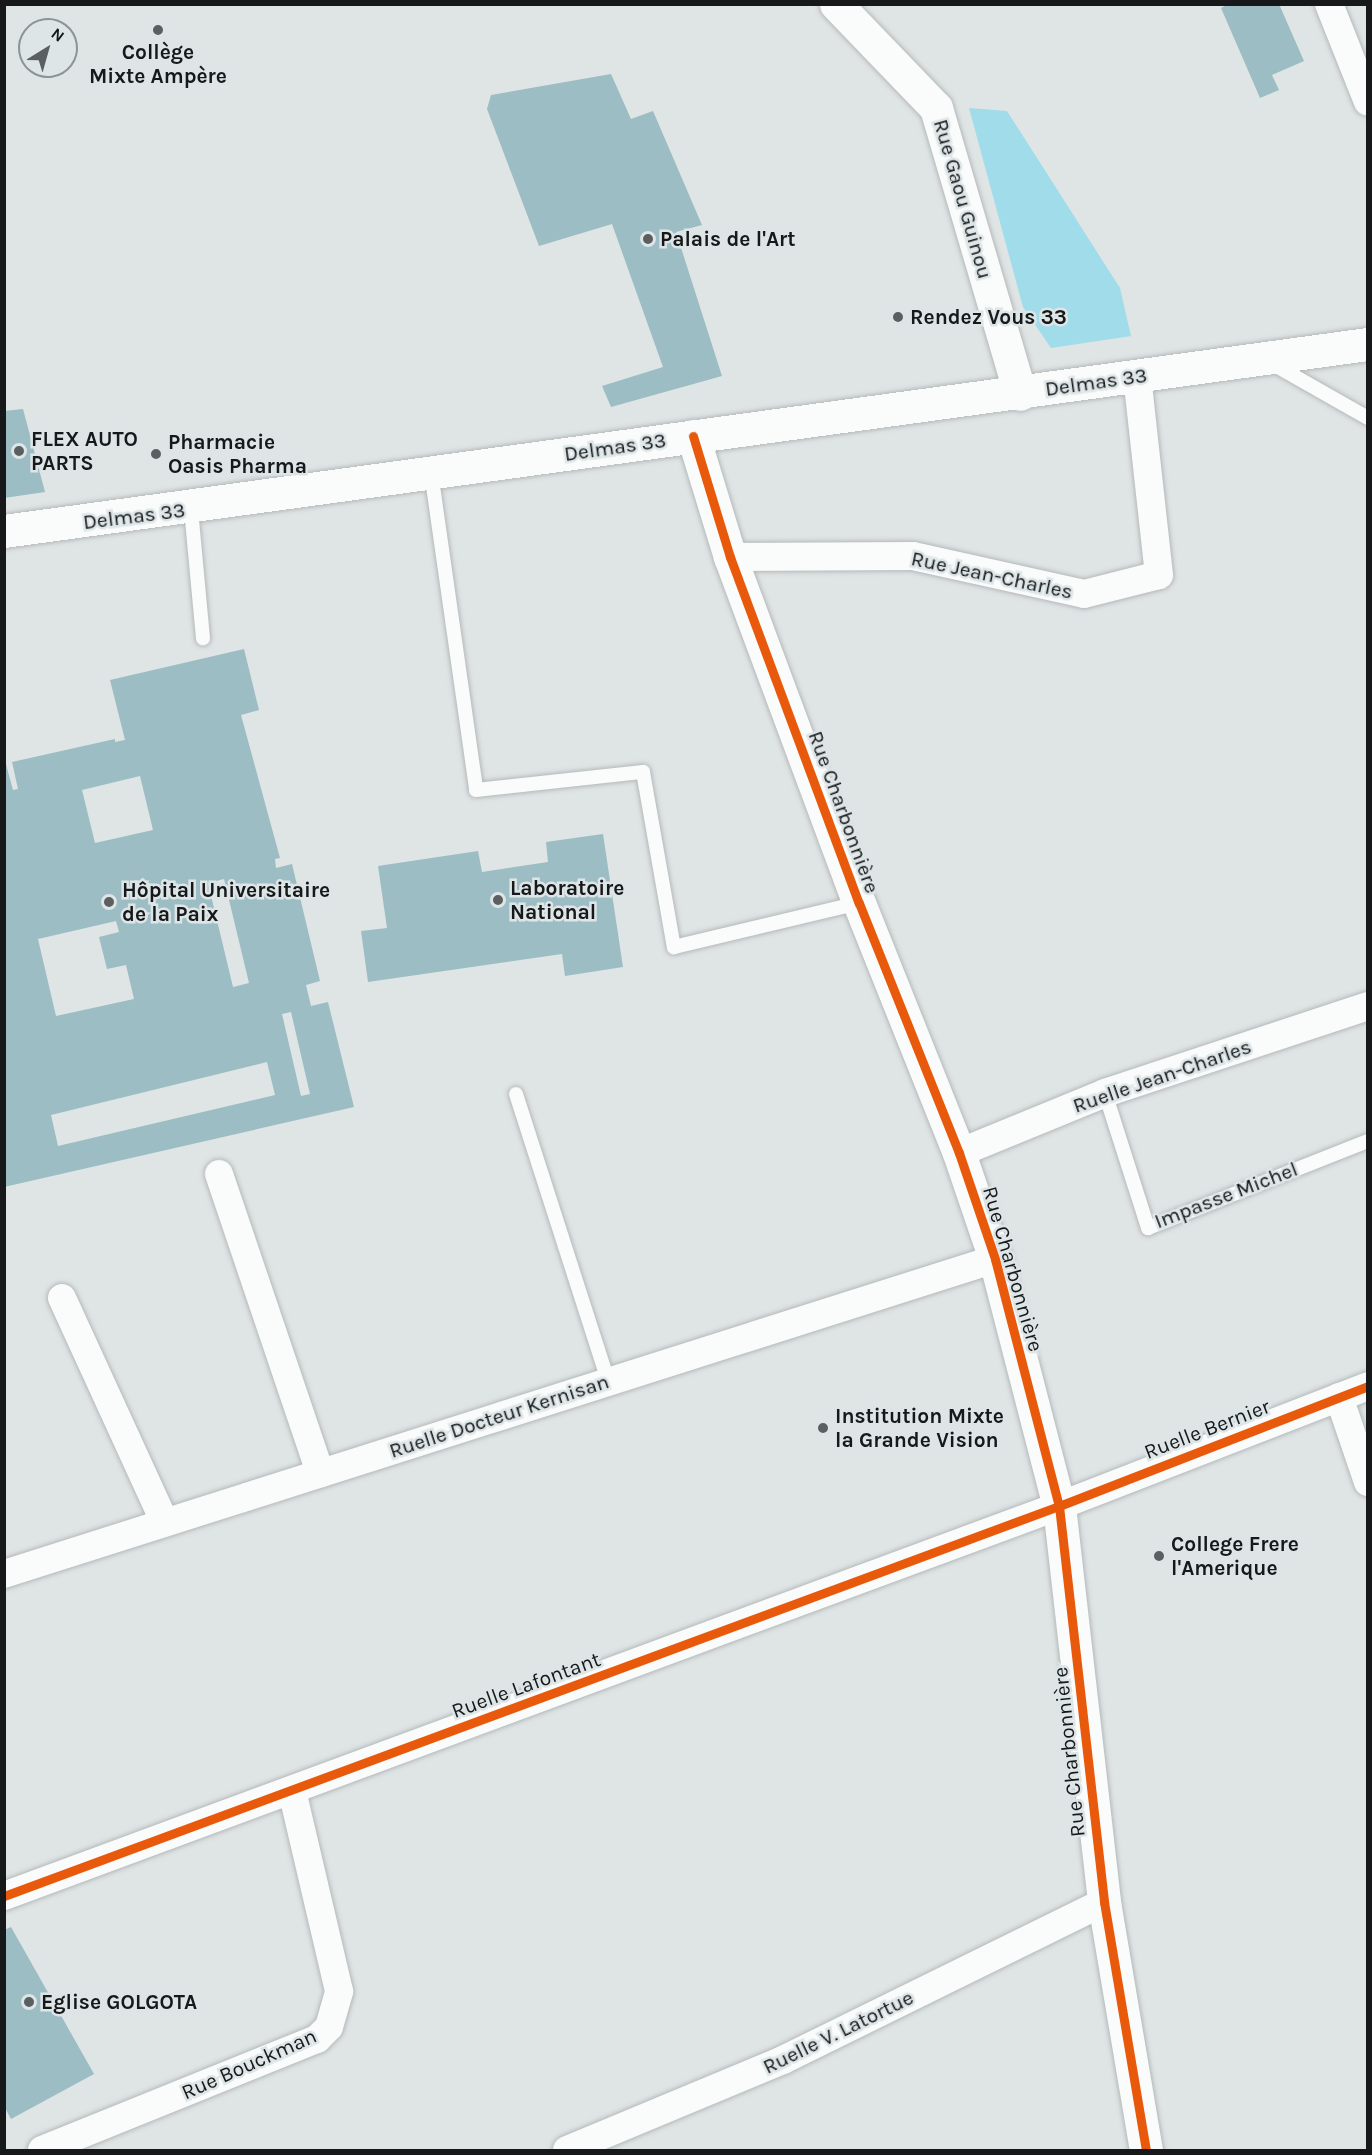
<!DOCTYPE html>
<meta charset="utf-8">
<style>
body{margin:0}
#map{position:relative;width:1372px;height:2155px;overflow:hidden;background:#dfe4e5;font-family:Karla,sans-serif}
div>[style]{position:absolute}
.green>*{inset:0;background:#a0dcea}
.building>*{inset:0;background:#9bbdc3}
.roads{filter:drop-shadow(0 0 2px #b5b9ba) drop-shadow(0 0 2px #b5b9ba)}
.service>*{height:14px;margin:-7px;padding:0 7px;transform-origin:7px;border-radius:7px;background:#fafbfb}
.minor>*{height:28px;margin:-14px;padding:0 14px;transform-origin:14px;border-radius:14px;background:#fafbfb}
.tertiary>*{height:33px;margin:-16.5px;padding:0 16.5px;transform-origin:16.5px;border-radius:16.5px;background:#fafbfb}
.secondary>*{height:33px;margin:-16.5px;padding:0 16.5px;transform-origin:16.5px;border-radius:16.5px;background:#fafbfb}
.cycleway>*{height:9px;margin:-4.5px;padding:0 4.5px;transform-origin:4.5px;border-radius:4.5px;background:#e8590c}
.dots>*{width:16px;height:16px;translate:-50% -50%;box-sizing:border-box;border:3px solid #dde5e7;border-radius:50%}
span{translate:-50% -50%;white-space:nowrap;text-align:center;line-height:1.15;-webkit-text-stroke:5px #dde5e7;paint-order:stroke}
.poi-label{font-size:21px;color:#161819;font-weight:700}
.left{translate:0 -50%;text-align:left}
.street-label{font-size:21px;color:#161819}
.frame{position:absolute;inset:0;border:6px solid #161819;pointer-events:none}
.north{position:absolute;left:18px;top:18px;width:60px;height:60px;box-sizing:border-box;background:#dde5e7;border:2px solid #8d9395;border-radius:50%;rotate:37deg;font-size:16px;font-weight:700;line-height:24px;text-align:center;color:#161819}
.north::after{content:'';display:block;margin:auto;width:21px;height:27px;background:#5c5f60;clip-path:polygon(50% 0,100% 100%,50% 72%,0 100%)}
</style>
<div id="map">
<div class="green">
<div style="clip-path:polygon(969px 108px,1007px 111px,1120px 288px,1131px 336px,1051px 348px,1023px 307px)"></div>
</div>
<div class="building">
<div style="clip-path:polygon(1229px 4px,1279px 4px,1304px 61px,1272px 75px,1279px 90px,1260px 98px,1221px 8px)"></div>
<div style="clip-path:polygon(611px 74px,631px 119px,653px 111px,702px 225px,676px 232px,722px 376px,611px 407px,602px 386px,663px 367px,612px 224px,539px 246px,487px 109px,491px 95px)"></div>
<div style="clip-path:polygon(23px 409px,45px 492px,4px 498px,4px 411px)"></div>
<div style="clip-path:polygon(evenodd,244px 649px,259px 710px,241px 715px,280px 858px,275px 859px,276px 868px,292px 864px,320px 981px,306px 985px,311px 1006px,328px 1002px,354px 1107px,4px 1187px,4px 757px,13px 790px,18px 789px,12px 762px,115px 739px,115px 742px,125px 740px,110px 680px,244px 649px,140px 776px,153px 830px,95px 843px,82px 790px,140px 776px,244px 649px,224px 879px,249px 983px,233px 987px,208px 883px,224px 879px,244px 649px,116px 921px,119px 932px,99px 937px,107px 969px,126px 965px,134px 999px,56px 1016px,38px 939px,116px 921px,244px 649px,291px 1012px,310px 1094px,301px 1096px,282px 1014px,291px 1012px,244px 649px,267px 1062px,275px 1095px,58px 1146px,51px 1115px,267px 1062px)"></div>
<div style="clip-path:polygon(603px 834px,623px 967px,565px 976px,562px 954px,368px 982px,361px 931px,387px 928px,378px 866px,478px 851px,482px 872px,548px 862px,546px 842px)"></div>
<div style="clip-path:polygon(11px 1927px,94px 2074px,11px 2119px,4px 2106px,4px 1930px)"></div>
</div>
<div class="roads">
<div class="service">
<div style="left:1273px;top:364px;width:109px;rotate:29.6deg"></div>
<div style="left:431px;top:472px;width:321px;rotate:81.9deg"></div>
<div style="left:476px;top:790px;width:168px;rotate:-6.2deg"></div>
<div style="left:643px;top:772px;width:178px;rotate:80deg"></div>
<div style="left:674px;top:947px;width:190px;rotate:-13.4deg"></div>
<div style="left:191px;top:509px;width:130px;rotate:84.7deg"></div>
<div style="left:1105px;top:1093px;width:142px;rotate:72.3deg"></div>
<div style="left:1148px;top:1228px;width:237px;rotate:-21.6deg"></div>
<div style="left:516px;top:1094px;width:301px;rotate:72.2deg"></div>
</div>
<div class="minor">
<div style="left:1329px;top:4px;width:105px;rotate:68.3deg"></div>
<div style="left:730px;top:557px;width:183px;rotate:-0.3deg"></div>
<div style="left:913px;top:556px;width:175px;rotate:12.5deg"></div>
<div style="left:1084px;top:594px;width:77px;rotate:-14.2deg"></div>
<div style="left:1159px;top:575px;width:200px;rotate:-96.3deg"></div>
<div style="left:959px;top:1153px;width:158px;rotate:-22.3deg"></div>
<div style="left:1105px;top:1093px;width:277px;rotate:-18.3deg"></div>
<div style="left:219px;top:1174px;width:316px;rotate:71.3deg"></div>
<div style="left:62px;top:1298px;width:247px;rotate:65.4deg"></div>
<div style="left:1339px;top:1397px;width:90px;rotate:71.2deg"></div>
<div style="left:4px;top:1574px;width:1040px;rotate:-17.63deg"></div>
<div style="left:4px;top:1896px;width:1125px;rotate:-20.29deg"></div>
<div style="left:1059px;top:1506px;width:331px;rotate:-21.2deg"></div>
<div style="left:42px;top:2150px;width:297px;rotate:-22deg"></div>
<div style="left:317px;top:2039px;width:17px;rotate:-45deg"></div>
<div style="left:329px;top:2027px;width:37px;rotate:-74deg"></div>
<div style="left:339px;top:1991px;width:205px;rotate:-103.2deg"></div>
<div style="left:567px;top:2150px;width:234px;rotate:-22.6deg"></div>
<div style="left:783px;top:2060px;width:358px;rotate:-26.2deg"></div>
</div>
<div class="tertiary">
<div style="left:836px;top:4px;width:144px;rotate:46.1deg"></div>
<div style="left:936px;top:108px;width:298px;rotate:73.6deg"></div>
<div style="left:693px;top:436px;width:127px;rotate:73deg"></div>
<div style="left:730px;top:557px;width:369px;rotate:69.6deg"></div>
<div style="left:859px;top:903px;width:269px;rotate:68.2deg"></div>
<div style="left:959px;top:1153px;width:112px;rotate:71.2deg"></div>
<div style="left:995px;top:1259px;width:255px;rotate:75.5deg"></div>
<div style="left:1059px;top:1506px;width:399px;rotate:83.5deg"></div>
<div style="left:1104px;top:1902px;width:252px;rotate:80.4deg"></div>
</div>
<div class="secondary">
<div style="left:4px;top:531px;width:1377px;rotate:-7.81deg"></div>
</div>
</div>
<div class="cycleway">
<div style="left:693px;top:436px;width:127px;rotate:73deg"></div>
<div style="left:730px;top:557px;width:369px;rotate:69.6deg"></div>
<div style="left:859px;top:903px;width:269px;rotate:68.2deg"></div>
<div style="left:959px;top:1153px;width:112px;rotate:71.2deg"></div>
<div style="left:995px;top:1259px;width:255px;rotate:75.5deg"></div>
<div style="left:1059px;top:1506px;width:399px;rotate:83.5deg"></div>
<div style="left:1104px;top:1902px;width:252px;rotate:80.4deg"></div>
<div style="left:4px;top:1896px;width:1125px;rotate:-20.29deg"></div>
<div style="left:1059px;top:1506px;width:331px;rotate:-21.2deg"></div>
</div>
<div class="dots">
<div style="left:158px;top:30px;background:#5c5f60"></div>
<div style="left:648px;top:239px;background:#5c5f60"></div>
<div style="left:898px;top:317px;background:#5c5f60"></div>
<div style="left:19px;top:451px;background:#5c5f60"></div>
<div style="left:156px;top:454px;background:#5c5f60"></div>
<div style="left:498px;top:900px;background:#5c5f60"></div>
<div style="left:109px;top:902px;background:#5c5f60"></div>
<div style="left:823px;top:1428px;background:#5c5f60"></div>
<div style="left:1159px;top:1556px;background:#5c5f60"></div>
<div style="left:29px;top:2002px;background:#5c5f60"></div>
</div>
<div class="poi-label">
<span style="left:158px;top:64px">Collège<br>Mixte Ampère</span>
<span class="left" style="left:660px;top:239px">Palais de l'Art</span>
<span class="left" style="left:910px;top:317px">Rendez Vous 33</span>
<span class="left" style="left:31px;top:451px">FLEX AUTO<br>PARTS</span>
<span class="left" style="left:168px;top:454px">Pharmacie<br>Oasis Pharma</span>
<span class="left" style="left:510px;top:900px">Laboratoire<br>National</span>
<span class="left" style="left:122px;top:902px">Hôpital Universitaire<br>de la Paix</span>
<span class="left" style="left:835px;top:1428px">Institution Mixte<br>la Grande Vision</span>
<span class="left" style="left:1171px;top:1556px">College Frere<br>l'Amerique</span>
<span class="left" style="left:41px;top:2002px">Eglise GOLGOTA</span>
</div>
<div class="street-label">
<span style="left:963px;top:199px;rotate:74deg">Rue Gaou Guinou</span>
<span style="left:1096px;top:382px;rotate:-8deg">Delmas 33</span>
<span style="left:615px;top:447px;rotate:-8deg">Delmas 33</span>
<span style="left:134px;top:516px;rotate:-7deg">Delmas 33</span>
<span style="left:992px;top:575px;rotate:12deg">Rue Jean-Charles</span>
<span style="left:844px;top:812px;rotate:70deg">Rue Charbonnière</span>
<span style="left:1162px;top:1076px;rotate:-19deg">Ruelle Jean-Charles</span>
<span style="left:1226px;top:1195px;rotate:-21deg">Impasse Michel</span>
<span style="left:1013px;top:1269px;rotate:74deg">Rue Charbonnière</span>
<span style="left:499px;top:1416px;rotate:-18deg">Ruelle Docteur Kernisan</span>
<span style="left:1207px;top:1429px;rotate:-21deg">Ruelle Bernier</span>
<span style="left:526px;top:1685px;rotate:-20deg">Ruelle Lafontant</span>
<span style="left:1069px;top:1752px;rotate:-96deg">Rue Charbonnière</span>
<span style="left:838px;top:2032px;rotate:-26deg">Ruelle V. Latortue</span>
<span style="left:249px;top:2064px;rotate:-24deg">Rue Bouckman</span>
</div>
<div class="frame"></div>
<div class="north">N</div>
</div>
